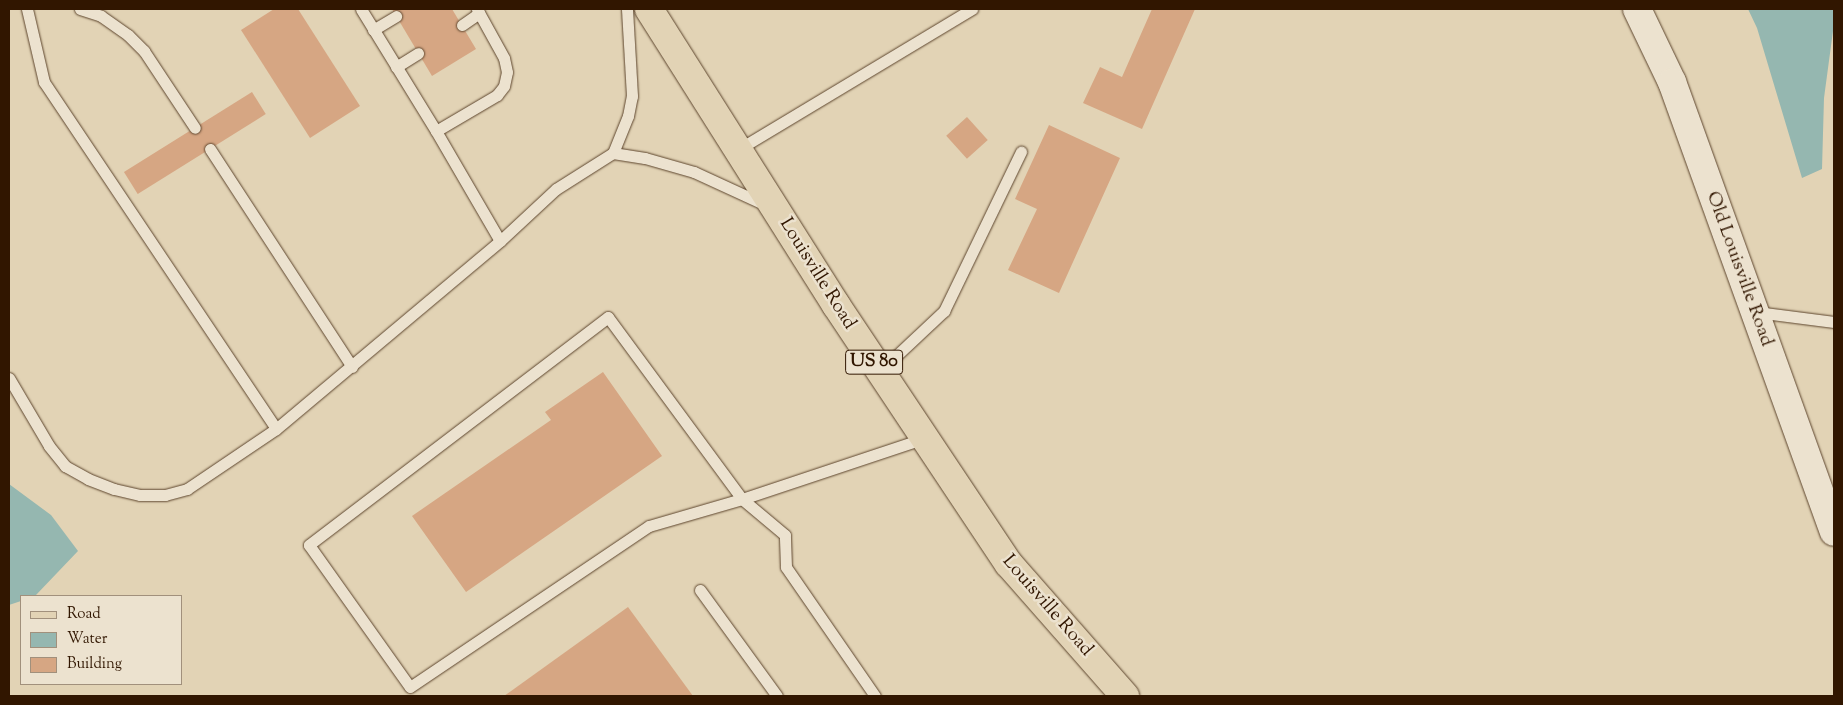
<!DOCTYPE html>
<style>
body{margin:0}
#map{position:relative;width:1843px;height:705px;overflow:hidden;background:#e2d3b5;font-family:"Sorts Mill Goudy",serif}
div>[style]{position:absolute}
.water>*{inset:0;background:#95b7b0}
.building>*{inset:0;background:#d6a683;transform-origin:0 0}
.roads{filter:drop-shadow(0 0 1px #5d452d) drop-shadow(0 0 1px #5d452d)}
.service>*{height:11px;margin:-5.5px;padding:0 5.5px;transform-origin:5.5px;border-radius:5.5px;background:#ece2cf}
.tertiary>*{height:28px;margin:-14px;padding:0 14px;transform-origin:14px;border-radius:14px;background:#ece2cf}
.primary>*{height:28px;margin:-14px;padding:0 14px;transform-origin:14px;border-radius:14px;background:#e2d3b5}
span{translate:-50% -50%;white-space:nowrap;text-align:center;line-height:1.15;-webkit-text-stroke:5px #ece2cf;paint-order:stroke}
.shield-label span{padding:1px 4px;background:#ece2cf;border:1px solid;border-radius:4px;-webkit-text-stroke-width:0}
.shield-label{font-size:18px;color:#311600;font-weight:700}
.street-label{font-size:19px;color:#311600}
.frame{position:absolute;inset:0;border:10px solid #311600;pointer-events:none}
.legend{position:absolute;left:20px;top:595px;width:162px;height:90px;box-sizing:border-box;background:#ece2cf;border:1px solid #a1907c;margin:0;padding:6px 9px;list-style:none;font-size:15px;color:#311600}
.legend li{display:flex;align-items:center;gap:10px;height:25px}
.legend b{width:25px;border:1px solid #a1907c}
</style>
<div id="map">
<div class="water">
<div style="clip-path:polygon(1748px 9px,1834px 9px,1833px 31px,1824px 98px,1822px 169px,1802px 178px,1757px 28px)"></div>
<div style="clip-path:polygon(9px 484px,51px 515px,78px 551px,36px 595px,21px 596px,21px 601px,9px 605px)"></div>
</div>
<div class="building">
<div style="clip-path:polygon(274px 9px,298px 9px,360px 106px,310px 138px,241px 30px)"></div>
<div style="clip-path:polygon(392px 9px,452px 9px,476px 49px,432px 76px)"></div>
<div style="clip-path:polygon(1152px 9px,1195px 9px,1142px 129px,1083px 103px,1100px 67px,1122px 77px)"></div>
<div style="left:252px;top:92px;width:26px;height:151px;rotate:58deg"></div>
<div style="left:967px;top:117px;width:31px;height:28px;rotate:48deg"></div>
<div style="clip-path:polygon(1049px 125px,1120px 158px,1059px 293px,1008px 270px,1037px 209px,1015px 199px)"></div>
<div style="clip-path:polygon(603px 372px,662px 456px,466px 592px,412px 516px,551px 420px,545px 412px)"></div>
<div style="clip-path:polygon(628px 607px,693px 696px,504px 696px)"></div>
</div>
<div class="roads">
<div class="service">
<div style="left:27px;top:9px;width:75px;rotate:76.9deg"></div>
<div style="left:44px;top:82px;width:417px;rotate:56.2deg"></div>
<div style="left:80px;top:9px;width:22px;rotate:18deg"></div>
<div style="left:101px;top:16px;width:33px;rotate:35deg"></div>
<div style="left:128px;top:35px;width:23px;rotate:45deg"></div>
<div style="left:144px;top:51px;width:92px;rotate:56.5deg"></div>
<div style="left:361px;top:9px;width:143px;rotate:58.4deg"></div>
<div style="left:436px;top:131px;width:127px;rotate:59.8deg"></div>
<div style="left:462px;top:25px;width:21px;rotate:-35deg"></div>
<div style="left:373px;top:30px;width:27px;rotate:-31deg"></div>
<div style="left:396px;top:67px;width:26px;rotate:-32deg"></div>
<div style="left:436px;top:131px;width:71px;rotate:-30.5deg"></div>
<div style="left:497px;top:95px;width:11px;rotate:-52deg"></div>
<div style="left:504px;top:86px;width:14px;rotate:-78deg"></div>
<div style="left:507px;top:72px;width:14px;rotate:-102deg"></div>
<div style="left:504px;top:58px;width:56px;rotate:-118.9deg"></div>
<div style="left:210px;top:149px;width:260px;rotate:56.9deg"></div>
<div style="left:739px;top:149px;width:272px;rotate:-31deg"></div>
<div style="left:613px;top:153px;width:32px;rotate:9deg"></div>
<div style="left:645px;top:158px;width:51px;rotate:15.9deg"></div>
<div style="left:694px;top:172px;width:79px;rotate:24.6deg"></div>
<div style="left:1756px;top:312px;width:79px;rotate:7.3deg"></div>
<div style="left:880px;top:371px;width:88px;rotate:-43.2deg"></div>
<div style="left:944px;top:311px;width:177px;rotate:-64.2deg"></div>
<div style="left:9px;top:378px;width:79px;rotate:59.5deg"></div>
<div style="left:49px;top:446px;width:26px;rotate:51deg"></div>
<div style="left:65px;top:466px;width:26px;rotate:29deg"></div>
<div style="left:88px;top:479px;width:28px;rotate:21deg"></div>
<div style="left:114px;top:489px;width:27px;rotate:13deg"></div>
<div style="left:140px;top:495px;width:25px"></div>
<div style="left:165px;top:495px;width:23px;rotate:-15deg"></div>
<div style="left:187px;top:489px;width:107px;rotate:-34deg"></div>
<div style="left:276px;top:429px;width:292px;rotate:-40deg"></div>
<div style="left:500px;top:241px;width:76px;rotate:-42.9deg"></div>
<div style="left:556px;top:189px;width:67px;rotate:-32.3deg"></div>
<div style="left:613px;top:153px;width:40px;rotate:-68deg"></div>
<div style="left:628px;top:116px;width:20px;rotate:-79deg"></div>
<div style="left:632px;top:96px;width:87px;rotate:-93.3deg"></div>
<div style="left:700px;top:590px;width:131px;rotate:54deg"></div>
<div style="left:875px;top:696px;width:157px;rotate:-124.6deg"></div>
<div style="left:786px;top:567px;width:32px;rotate:-92deg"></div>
<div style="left:785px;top:535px;width:56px;rotate:-140.1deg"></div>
<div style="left:742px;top:499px;width:226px;rotate:-126.4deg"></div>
<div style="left:608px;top:317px;width:376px;rotate:142.7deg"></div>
<div style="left:309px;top:545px;width:174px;rotate:54.6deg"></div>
<div style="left:410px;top:687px;width:288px;rotate:-34deg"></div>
<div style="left:649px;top:526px;width:97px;rotate:-16.2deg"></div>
<div style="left:742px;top:499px;width:193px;rotate:-18.4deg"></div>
</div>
<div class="tertiary">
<div style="left:1637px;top:9px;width:81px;rotate:64.4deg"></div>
<div style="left:1672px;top:82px;width:478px;rotate:70.2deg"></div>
</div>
<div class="primary">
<div style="left:649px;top:9px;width:350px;rotate:57.7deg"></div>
<div style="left:836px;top:305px;width:311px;rotate:56.3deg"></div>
<div style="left:1009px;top:564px;width:176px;rotate:48.7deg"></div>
</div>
</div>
<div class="shield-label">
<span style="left:874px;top:362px">US 80</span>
</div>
<div class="street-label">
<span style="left:1739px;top:269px;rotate:70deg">Old Louisville Road</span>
<span style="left:817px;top:274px;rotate:58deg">Louisville Road</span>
<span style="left:1047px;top:606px;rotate:49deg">Louisville Road</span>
</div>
<div class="frame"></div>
<ul class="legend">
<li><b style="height:6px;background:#e2d3b5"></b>Road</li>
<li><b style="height:14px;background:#95b7b0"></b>Water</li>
<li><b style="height:14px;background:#d6a683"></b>Building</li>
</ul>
</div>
